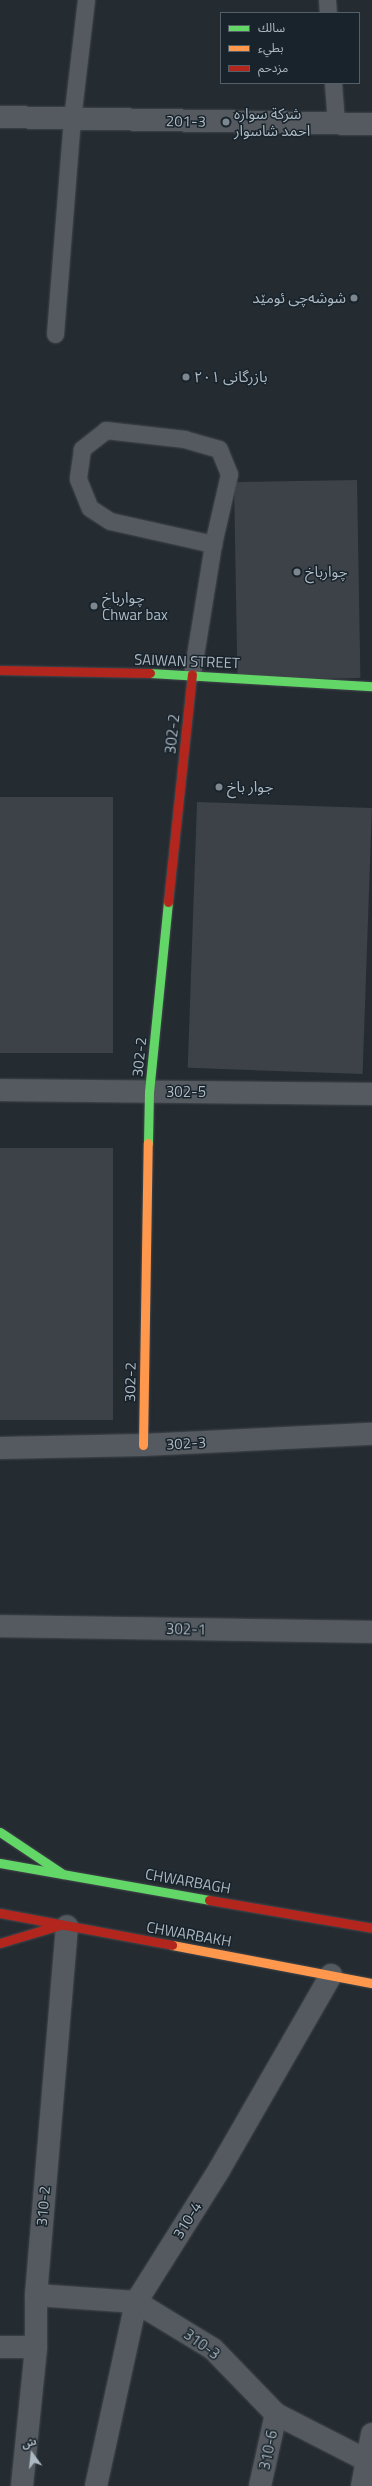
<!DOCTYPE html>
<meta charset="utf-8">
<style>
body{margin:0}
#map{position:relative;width:372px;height:2486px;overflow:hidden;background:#242b31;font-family:"Titillium Web","Noto Sans Arabic",sans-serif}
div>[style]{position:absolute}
.building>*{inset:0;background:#3c4247;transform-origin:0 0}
.roads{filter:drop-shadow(0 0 1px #42474c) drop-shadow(0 0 1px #42474c)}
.lane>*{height:17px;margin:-8.5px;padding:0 8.5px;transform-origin:8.5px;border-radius:8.5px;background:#545a5f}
.street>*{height:22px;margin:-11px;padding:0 11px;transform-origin:11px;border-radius:11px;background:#545a5f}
.fast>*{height:9px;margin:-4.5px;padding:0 4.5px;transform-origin:4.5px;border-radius:4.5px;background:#63d668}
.slow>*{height:9px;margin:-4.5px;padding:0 4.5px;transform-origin:4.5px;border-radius:4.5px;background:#ff974d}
.jam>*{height:9px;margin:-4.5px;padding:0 4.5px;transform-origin:4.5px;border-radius:4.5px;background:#b3261e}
.dots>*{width:11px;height:11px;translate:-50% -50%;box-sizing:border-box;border:2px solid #18232b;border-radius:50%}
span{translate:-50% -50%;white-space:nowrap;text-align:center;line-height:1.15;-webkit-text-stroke:3px #18232b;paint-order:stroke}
.poi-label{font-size:15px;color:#adb9c3}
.left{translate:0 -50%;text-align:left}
.right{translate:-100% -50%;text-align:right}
.street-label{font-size:15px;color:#adb9c3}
.legend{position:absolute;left:220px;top:12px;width:140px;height:72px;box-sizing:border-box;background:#18232b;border:1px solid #545f68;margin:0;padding:5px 7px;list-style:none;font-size:12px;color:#adb9c3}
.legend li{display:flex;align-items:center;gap:8px;height:20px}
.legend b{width:20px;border:1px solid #545f68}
.north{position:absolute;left:12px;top:2434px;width:40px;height:40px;-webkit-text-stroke:3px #18232b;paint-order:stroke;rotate:345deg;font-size:11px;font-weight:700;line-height:16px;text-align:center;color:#adb9c3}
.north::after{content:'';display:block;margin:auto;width:14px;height:18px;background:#adb9c3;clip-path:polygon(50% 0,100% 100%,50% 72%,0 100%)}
</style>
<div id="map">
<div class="building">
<div style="left:357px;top:480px;width:198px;height:123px;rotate:89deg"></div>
<div style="left:113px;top:797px;width:256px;height:113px;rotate:90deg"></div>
<div style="left:197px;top:802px;width:175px;height:266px;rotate:2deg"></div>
<div style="left:113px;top:1148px;width:272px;height:113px;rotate:90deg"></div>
</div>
<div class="roads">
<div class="lane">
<div style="left:327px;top:0;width:13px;rotate:86deg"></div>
<div style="left:333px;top:83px;width:40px;rotate:85.7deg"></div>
<div style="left:55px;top:334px;width:216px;rotate:-85.5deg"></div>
<div style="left:72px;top:119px;width:120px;rotate:-83.3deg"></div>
<div style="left:192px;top:674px;width:132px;rotate:-80.8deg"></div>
<div style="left:213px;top:544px;width:72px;rotate:-77.1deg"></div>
<div style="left:229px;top:474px;width:27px;rotate:-112deg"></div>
<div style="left:219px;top:449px;width:35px;rotate:-164deg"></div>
<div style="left:185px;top:439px;width:80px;rotate:-173.5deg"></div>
<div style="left:106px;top:430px;width:31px;rotate:142deg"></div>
<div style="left:82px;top:449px;width:30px;rotate:98deg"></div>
<div style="left:78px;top:479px;width:31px;rotate:68deg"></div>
<div style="left:90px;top:508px;width:24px;rotate:33deg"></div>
<div style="left:110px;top:521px;width:106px;rotate:12.6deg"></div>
</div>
<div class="street">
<div style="left:0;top:117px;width:372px;rotate:1.1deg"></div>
<div style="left:0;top:1090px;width:372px;rotate:0.6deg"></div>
<div style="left:0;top:1448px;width:143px;rotate:-1.2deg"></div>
<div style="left:143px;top:1445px;width:229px;rotate:-2.8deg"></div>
<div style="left:0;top:1626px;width:372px;rotate:0.9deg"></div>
<div style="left:36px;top:2295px;width:100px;rotate:4deg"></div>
<div style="left:136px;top:2302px;width:90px;rotate:31.4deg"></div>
<div style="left:213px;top:2349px;width:91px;rotate:45.9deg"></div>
<div style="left:276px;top:2414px;width:101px;rotate:27.1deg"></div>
<div style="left:0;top:2347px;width:36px"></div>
<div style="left:22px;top:2486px;width:140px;rotate:-84.2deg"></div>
<div style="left:36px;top:2347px;width:52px;rotate:-90deg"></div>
<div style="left:36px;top:2295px;width:370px;rotate:-85.2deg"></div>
<div style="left:96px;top:2486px;width:188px;rotate:-77.7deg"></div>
<div style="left:136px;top:2302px;width:156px;rotate:-57.8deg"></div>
<div style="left:219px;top:2170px;width:225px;rotate:-60.1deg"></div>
<div style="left:260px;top:2486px;width:74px;rotate:-77.5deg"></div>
<div style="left:362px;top:2486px;width:53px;rotate:-79.1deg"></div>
</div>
<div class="fast">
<div style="left:150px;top:673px;width:222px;rotate:3.4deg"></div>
<div style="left:148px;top:1143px;width:51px;rotate:-88.9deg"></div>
<div style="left:149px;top:1092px;width:191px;rotate:-84.3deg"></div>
<div style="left:0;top:1832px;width:76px;rotate:33.7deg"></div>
<div style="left:0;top:1863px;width:212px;rotate:10deg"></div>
</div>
<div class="slow">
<div style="left:143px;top:1445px;width:302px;rotate:-89.1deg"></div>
<div style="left:172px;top:1945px;width:204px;rotate:10.8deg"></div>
</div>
<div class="jam">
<div style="left:0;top:670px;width:150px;rotate:1.1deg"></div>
<div style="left:168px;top:902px;width:229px;rotate:-84deg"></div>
<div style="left:209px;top:1900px;width:165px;rotate:9.7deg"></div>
<div style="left:0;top:1913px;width:175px;rotate:10.5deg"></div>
<div style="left:0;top:1943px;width:63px;rotate:-16.7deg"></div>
</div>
</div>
<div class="dots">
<div style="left:226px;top:122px;background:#7d8790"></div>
<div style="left:354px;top:298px;background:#7d8790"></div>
<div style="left:186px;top:377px;background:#7d8790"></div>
<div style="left:297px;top:572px;background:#7d8790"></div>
<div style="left:94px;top:606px;background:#7d8790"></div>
<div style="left:219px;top:787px;background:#7d8790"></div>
</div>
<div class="poi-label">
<span class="left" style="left:234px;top:122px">شرکة سوارە<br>احمد شاسوار</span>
<span class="right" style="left:346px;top:298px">شوشەچی ئومێد</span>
<span class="left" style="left:194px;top:377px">بازرگانی ٢٠١</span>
<span class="left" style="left:305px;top:572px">چوارباخ</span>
<span class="left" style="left:102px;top:606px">چوارباخ<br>Chwar bax</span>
<span class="left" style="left:227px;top:787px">جوار باخ</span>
</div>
<div class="street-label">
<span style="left:186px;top:121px;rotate:1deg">201-3</span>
<span style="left:187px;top:661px;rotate:2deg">SAIWAN STREET</span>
<span style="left:172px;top:734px;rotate:-84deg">302-2</span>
<span style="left:139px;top:1057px;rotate:-84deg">302-2</span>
<span style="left:186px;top:1092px">302-5</span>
<span style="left:130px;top:1382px;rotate:-89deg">302-2</span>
<span style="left:186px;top:1443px;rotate:-3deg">302-3</span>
<span style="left:186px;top:1629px;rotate:1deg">302-1</span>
<span style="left:188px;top:1881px;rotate:10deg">CHWARBAGH</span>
<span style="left:189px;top:1934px;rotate:10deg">CHWARBAKH</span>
<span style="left:43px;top:2206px;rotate:-85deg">310-2</span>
<span style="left:187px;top:2220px;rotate:-58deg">310-4</span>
<span style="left:202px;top:2344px;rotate:36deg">310-3</span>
<span style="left:268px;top:2450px;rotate:-78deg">310-6</span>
</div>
<ul class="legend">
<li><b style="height:5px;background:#63d668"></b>سالك</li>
<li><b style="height:5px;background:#ff974d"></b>بطيء</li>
<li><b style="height:5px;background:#b3261e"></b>مزدحم</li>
</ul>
<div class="north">ش</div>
</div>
